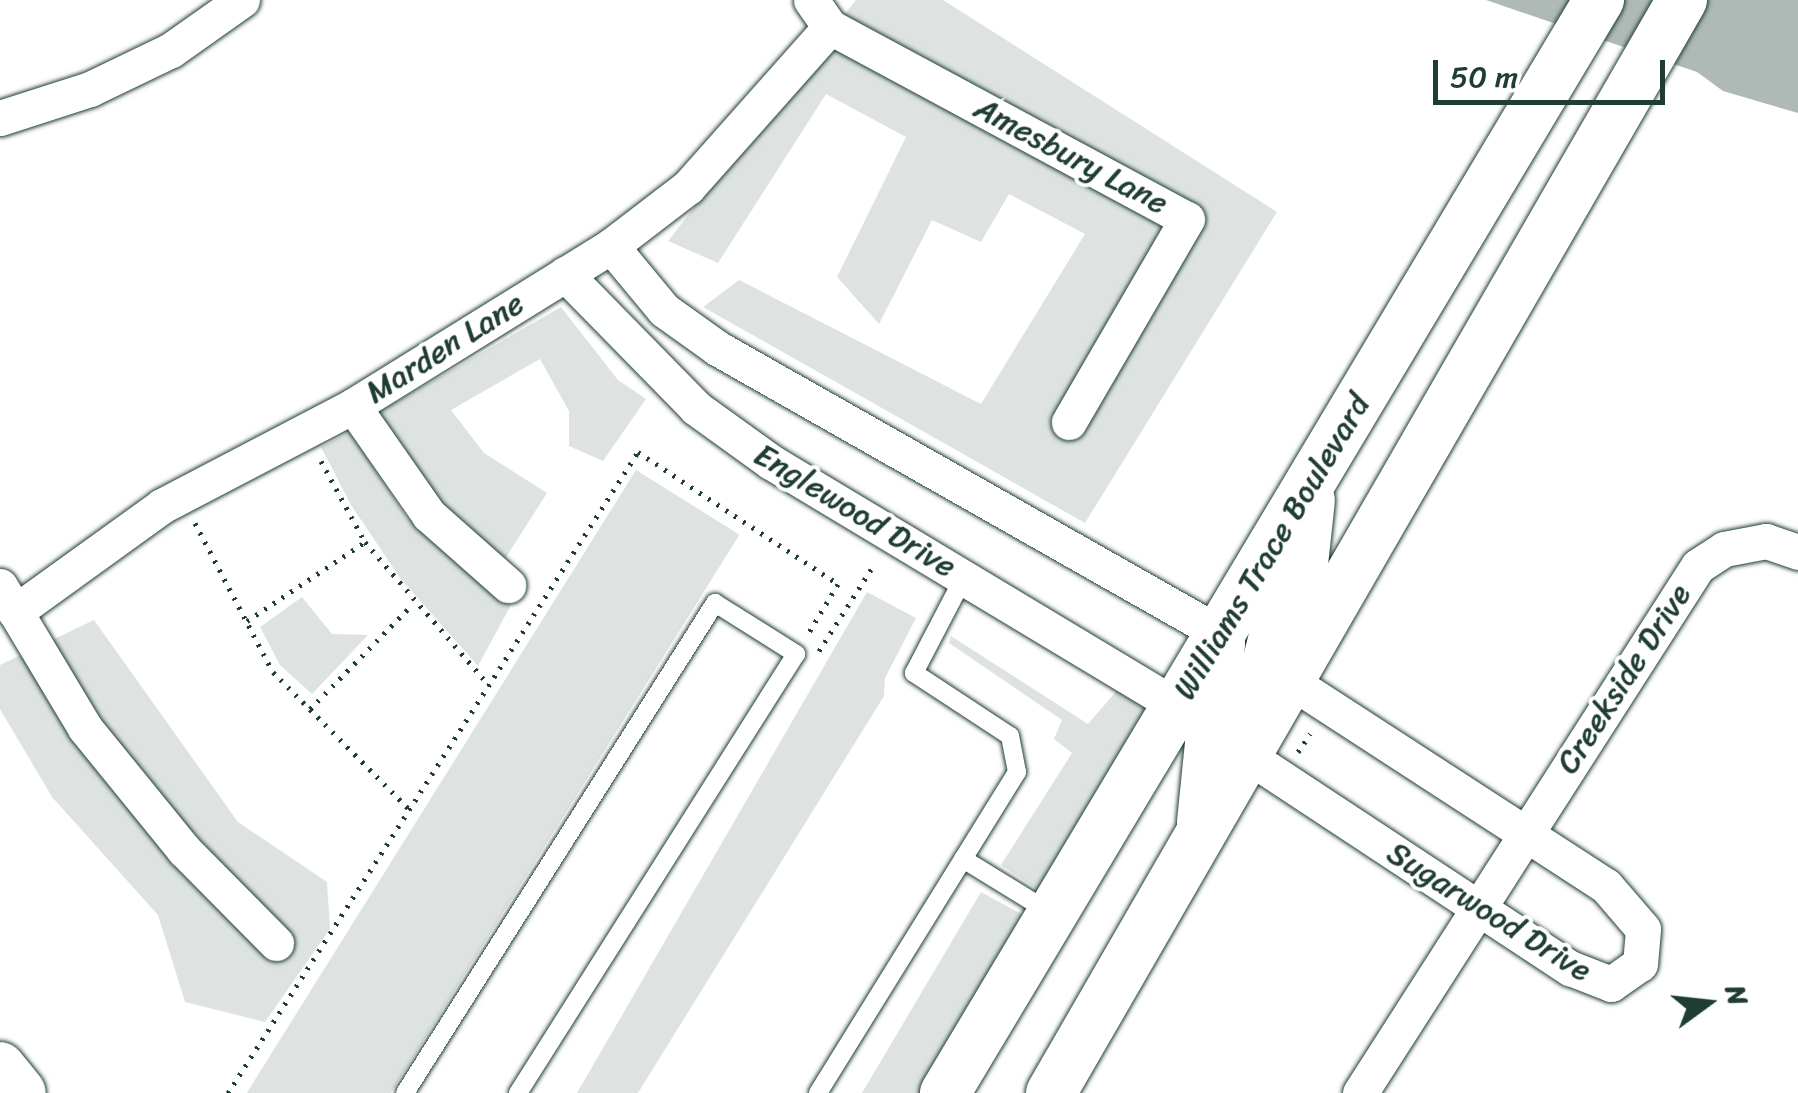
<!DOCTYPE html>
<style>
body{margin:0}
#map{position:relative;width:1798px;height:1093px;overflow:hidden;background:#fff;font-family:Sriracha,sans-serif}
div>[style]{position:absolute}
.green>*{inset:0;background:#dee3e2;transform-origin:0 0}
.water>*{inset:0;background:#afbab7}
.path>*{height:5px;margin-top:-2.5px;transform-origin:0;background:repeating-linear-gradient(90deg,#1f3d34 0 2.5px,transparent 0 10.5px)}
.roads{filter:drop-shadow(0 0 2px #1f3d34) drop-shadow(0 0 2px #1f3d34)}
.lane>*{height:18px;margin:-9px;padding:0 9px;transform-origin:9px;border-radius:9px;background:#fff}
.street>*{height:35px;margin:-17.5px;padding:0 17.5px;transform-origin:17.5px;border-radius:17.5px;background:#fff}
.secondary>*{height:50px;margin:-25px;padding:0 25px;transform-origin:25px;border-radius:25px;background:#fff}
span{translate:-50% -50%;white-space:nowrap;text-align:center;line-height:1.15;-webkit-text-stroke:8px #fff;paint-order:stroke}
.street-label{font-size:32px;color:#1f3d34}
.north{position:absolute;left:1658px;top:953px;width:100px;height:100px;-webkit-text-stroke:8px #fff;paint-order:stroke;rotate:75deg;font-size:28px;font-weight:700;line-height:40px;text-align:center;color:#1f3d34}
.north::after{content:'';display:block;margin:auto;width:35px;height:45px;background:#1f3d34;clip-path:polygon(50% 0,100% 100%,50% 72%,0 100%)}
.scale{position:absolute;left:1433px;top:60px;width:232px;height:45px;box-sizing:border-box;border:5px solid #1f3d34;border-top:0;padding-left:12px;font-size:30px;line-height:35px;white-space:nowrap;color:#1f3d34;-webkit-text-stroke:8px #fff;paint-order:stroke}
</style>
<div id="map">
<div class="green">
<div style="clip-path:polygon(856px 0,943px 0,1277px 212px,1085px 523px,703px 307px,739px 280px,981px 404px,1085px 234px,1009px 194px,981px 242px,932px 220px,879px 324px,837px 277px,906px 137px,826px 94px,718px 263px,668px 241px)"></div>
<div style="clip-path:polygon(561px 307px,618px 380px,646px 399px,603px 461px,569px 446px,569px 411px,540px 359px,451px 410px,484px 453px,547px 493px,503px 562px,443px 504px,379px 412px)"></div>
<div style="clip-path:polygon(350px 432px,406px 517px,511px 605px,478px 666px,400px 578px,351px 505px,321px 447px)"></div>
<div style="left:636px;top:470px;width:122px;height:736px;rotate:32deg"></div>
<div style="clip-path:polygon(867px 592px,916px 618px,885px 678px,884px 696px,638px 1093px,577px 1093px)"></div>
<div style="clip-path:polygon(302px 597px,332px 634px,368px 635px,312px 694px,280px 665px,260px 627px)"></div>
<div style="clip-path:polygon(94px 620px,238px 822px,327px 882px,330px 929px,265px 1022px,185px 1002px,158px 915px,52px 797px,0 709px,0 665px)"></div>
<div style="clip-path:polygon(951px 636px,1088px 724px,1119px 688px,1155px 713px,1050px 898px,1001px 865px,1072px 753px,1054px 739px,1062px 720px,949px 643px)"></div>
<div style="clip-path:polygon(981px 892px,1023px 915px,920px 1093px,862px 1093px)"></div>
</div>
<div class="water">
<div style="clip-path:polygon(1486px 0,1798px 0,1798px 113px,1723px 91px,1697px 72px)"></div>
</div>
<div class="path">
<div style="left:321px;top:461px;width:92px;rotate:61.5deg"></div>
<div style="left:365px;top:542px;width:189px;rotate:49.1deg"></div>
<div style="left:195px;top:523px;width:168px;rotate:62.4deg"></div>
<div style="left:273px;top:672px;width:194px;rotate:45.2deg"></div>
<div style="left:247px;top:621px;width:142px;rotate:-33.8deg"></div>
<div style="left:819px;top:651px;width:104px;rotate:-57.5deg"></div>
<div style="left:310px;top:709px;width:147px;rotate:-45.6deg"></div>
<div style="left:1298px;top:752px;width:22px;rotate:-56deg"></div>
<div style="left:228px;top:1093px;width:761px;rotate:-57.4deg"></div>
<div style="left:638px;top:452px;width:240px;rotate:33.4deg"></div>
<div style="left:838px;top:584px;width:58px;rotate:121deg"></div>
</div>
<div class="roads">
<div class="lane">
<div style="left:963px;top:859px;width:100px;rotate:31.5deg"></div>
<div style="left:405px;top:1093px;width:580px;rotate:-57.68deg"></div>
<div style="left:715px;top:603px;width:96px;rotate:32.2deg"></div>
<div style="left:796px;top:654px;width:520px;rotate:122.34deg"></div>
<div style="left:818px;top:1093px;width:378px;rotate:-58.2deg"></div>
<div style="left:1017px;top:772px;width:37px;rotate:-101deg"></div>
<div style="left:1010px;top:736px;width:115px;rotate:-146.7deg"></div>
<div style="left:914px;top:673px;width:108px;rotate:-62.5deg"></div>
</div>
<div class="street">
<div style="left:811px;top:0;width:33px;rotate:55deg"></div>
<div style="left:830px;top:27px;width:405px;rotate:28.3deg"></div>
<div style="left:1187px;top:219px;width:235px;rotate:120.2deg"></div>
<div style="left:0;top:118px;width:95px;rotate:-17.9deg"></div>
<div style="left:90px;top:89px;width:90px;rotate:-25.7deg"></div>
<div style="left:171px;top:50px;width:87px;rotate:-35.2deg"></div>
<div style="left:611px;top:246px;width:83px;rotate:50.4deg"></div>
<div style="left:664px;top:310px;width:65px;rotate:35.6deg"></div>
<div style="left:717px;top:348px;width:579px;rotate:29.57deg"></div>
<div style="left:565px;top:274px;width:187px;rotate:45.6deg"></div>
<div style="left:696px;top:408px;width:92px;rotate:35.8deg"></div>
<div style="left:771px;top:462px;width:474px;rotate:31deg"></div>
<div style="left:353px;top:406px;width:133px;rotate:55.1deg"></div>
<div style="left:429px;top:515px;width:106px;rotate:41.5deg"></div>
<div style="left:0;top:586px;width:165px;rotate:59.1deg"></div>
<div style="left:85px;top:728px;width:157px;rotate:50.9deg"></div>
<div style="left:184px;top:850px;width:131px;rotate:45.3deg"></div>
<div style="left:15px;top:612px;width:181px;rotate:-35.8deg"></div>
<div style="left:162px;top:506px;width:216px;rotate:-27.6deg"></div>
<div style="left:353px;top:406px;width:304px;rotate:-31.8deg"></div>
<div style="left:611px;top:246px;width:97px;rotate:-37.5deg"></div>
<div style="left:688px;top:187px;width:214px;rotate:-48.4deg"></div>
<div style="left:1248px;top:756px;width:386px;rotate:33.4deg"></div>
<div style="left:1570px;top:968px;width:44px;rotate:21.3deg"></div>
<div style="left:1611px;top:984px;width:35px;rotate:-35deg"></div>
<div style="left:1640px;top:964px;width:35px;rotate:-85deg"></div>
<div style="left:1643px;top:929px;width:57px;rotate:-130.7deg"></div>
<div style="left:1606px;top:886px;width:374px;rotate:-147deg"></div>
<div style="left:1360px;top:1093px;width:626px;rotate:-57.33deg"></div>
<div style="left:1698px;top:566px;width:31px;rotate:-33deg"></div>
<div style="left:1724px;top:549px;width:43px;rotate:-10.8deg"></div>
<div style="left:1766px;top:541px;width:34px;rotate:19deg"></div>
</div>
<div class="secondary">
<div style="left:1255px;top:712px;width:87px;rotate:-76deg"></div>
<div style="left:1276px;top:628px;width:69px;rotate:-67.1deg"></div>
<div style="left:1303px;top:564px;width:64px;rotate:-83.8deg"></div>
<div style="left:1202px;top:822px;width:179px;rotate:-84.2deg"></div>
<div style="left:0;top:1067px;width:33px;rotate:51deg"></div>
<div style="left:945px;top:1093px;width:1274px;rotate:-59.11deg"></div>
<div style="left:1051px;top:1093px;width:1262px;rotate:-60deg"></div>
</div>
</div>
<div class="street-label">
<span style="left:1071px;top:156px;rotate:28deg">Amesbury Lane</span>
<span style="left:445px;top:348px;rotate:-32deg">Marden Lane</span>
<span style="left:855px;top:511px;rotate:31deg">Englewood Drive</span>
<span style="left:1272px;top:547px;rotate:-59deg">Williams Trace Boulevard</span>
<span style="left:1624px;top:679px;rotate:-57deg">Creekside Drive</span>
<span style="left:1489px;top:912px;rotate:32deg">Sugarwood Drive</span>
</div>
<div class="north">N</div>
<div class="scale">50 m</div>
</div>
